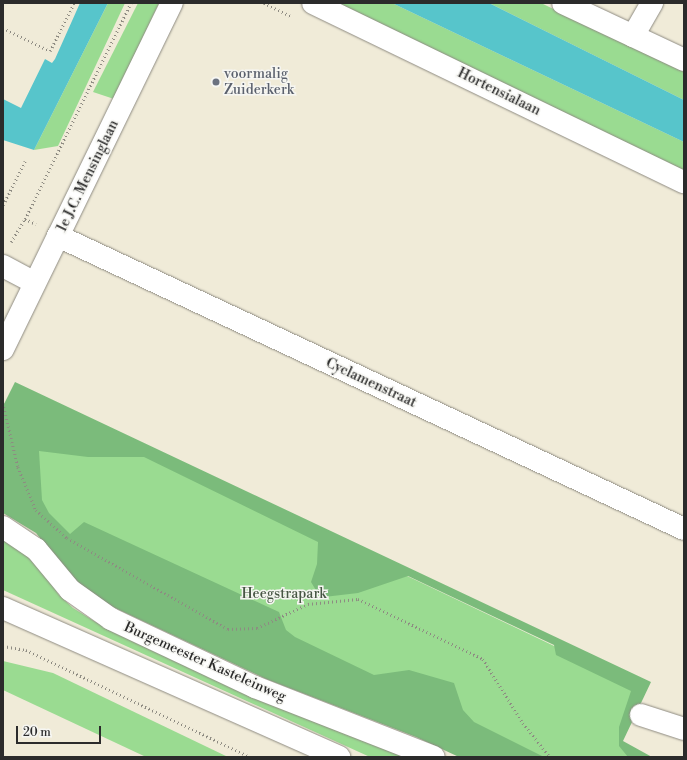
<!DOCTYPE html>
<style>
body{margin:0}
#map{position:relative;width:687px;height:760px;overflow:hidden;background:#f0ebd8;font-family:"Libre Bodoni",serif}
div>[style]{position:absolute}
.green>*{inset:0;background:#9adb91}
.forest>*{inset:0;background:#7bbb7b}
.water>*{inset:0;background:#57c5cb}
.path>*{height:2.5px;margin-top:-1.25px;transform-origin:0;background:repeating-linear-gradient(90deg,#8e8b82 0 1px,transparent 0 4px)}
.roads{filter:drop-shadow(0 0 1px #8e8b82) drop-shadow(0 0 1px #8e8b82)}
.minor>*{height:22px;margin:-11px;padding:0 11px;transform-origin:11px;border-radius:11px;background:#fff}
.dots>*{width:11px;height:11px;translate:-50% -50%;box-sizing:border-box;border:2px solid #f6f6f2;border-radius:50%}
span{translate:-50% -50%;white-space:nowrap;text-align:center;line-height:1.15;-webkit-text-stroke:3px #f6f6f2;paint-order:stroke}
.worship-label{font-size:14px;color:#5b616d}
.left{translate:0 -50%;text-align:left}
.street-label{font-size:14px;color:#2b2b2b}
.park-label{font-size:14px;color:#475744}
.frame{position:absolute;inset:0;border:4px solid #2b2b2b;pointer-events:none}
.scale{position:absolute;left:16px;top:726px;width:85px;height:18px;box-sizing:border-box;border:2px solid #2b2b2b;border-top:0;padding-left:5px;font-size:12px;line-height:14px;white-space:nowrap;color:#2b2b2b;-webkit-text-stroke:3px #f6f6f2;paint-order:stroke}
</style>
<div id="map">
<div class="green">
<div style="clip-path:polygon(108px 3px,125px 3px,58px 146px,34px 150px)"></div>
<div style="clip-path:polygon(138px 3px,159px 3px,114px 99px,93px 92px)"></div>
<div style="clip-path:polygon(334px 3px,392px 3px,684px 142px,684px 172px)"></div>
<div style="clip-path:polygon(489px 3px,541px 3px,684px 72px,684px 100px)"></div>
<div style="clip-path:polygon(19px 391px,638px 686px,619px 740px,644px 757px,483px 757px,47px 539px,3px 430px)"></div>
<div style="clip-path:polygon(3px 537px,14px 543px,39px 566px,59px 595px,73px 608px,94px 621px,186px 665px,409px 757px,370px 757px,3px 590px)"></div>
<div style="clip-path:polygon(3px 661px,53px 673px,228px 757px,146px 757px,3px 690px)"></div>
</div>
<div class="forest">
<div style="clip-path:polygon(15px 382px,651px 682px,623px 741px,652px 757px,628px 757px,619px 746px,619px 727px,631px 691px,556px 655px,554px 645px,408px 576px,358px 593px,324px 597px,317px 592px,311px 582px,317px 564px,318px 542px,144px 457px,88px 457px,39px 451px,42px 500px,49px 513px,70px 534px,84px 522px,279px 612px,286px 630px,295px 637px,374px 675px,409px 670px,454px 683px,463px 710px,474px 722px,544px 757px,459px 757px,416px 737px,266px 679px,98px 600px,74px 580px,36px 533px,3px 513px,3px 406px)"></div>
</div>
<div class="water">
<div style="clip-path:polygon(80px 3px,108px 3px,34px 150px,3px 140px,3px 99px,21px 108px,45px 59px,52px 63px,55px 59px)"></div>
<div style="clip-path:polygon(392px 3px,489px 3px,684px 100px,684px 142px)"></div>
</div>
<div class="path">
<div style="left:264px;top:3px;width:30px;rotate:26deg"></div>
<div style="left:3px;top:28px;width:52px;rotate:26.1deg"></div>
<div style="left:50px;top:51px;width:54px;rotate:-63.4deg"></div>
<div style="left:3px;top:205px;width:49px;rotate:-63.4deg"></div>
<div style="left:25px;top:219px;width:12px;rotate:24deg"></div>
<div style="left:11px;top:242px;width:27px;rotate:-59deg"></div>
<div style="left:25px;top:219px;width:241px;rotate:-63.9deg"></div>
<div style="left:3px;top:403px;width:66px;rotate:76.8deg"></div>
<div style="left:18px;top:467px;width:47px;rotate:67.3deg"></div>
<div style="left:36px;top:510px;width:42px;rotate:42.1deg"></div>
<div style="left:67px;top:538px;width:185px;rotate:29.5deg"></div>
<div style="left:228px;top:629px;width:29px;rotate:-2deg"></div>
<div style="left:257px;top:628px;width:56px;rotate:-25.2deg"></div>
<div style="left:308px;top:604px;width:50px;rotate:-5.7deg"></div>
<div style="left:358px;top:599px;width:139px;rotate:25.6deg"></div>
<div style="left:483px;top:659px;width:75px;rotate:58deg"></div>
<div style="left:523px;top:723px;width:43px;rotate:51.5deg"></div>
<div style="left:3px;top:646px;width:23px;rotate:10deg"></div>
<div style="left:26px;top:650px;width:248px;rotate:25.5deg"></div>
</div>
<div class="roads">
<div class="minor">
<div style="left:313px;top:3px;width:412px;rotate:25.8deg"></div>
<div style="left:563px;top:3px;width:134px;rotate:25.2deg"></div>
<div style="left:633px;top:36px;width:38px;rotate:-60deg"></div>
<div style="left:58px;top:236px;width:691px;rotate:25.08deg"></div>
<div style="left:3px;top:266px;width:36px;rotate:28deg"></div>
<div style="left:3px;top:349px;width:385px;rotate:-64deg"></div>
<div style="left:3px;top:527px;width:40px;rotate:34deg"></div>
<div style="left:36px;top:549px;width:53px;rotate:50.3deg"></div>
<div style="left:70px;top:590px;width:50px;rotate:35.3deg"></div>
<div style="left:111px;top:619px;width:159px;rotate:25.3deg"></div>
<div style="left:255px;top:687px;width:192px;rotate:21.4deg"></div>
<div style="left:3px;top:608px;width:368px;rotate:23.9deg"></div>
<div style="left:641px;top:715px;width:45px;rotate:18deg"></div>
</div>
</div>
<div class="dots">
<div style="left:216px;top:82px;background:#6b7280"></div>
</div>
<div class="worship-label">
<span class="left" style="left:224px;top:82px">voormalig<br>Zuiderkerk</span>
</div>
<div class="street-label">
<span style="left:499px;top:92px;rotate:26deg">Hortensialaan</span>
<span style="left:88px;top:176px;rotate:-64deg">1e J.C. Mensinglaan</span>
<span style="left:371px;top:383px;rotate:25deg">Cyclamenstraat</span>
<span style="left:205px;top:662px;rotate:24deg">Burgemeester Kasteleinweg</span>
</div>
<div class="park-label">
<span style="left:284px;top:594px">Heegstrapark</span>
</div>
<div class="frame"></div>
<div class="scale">20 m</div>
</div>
